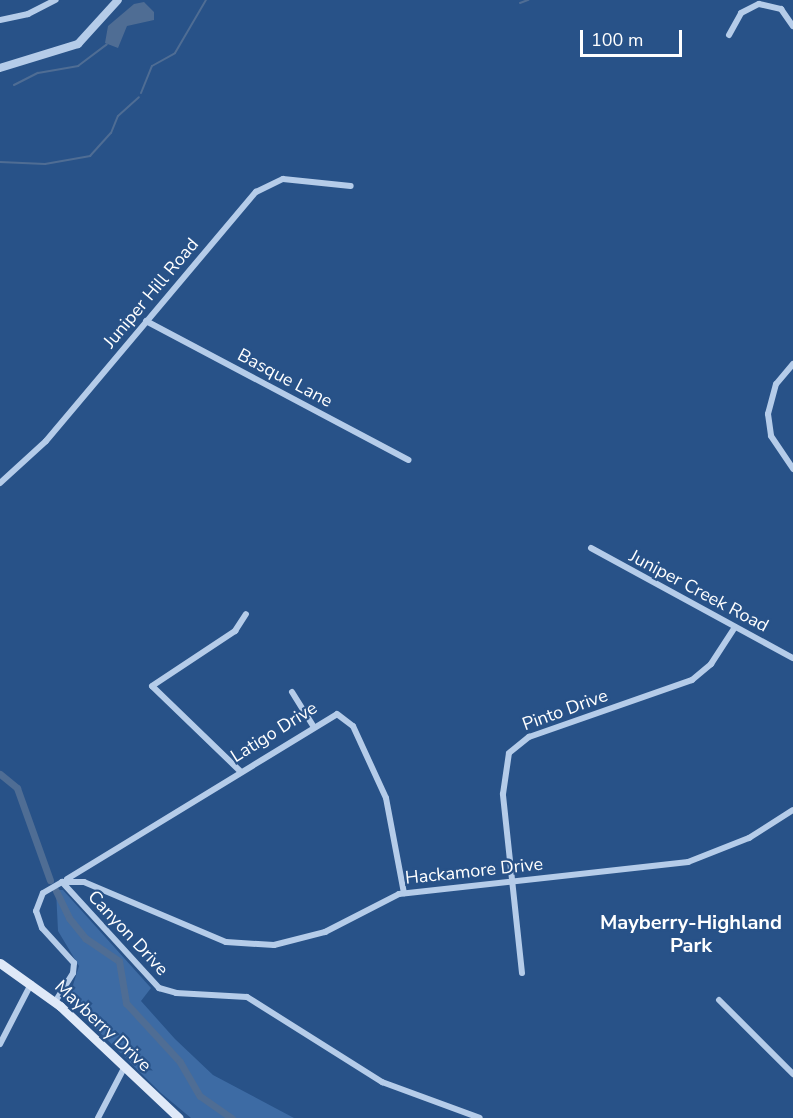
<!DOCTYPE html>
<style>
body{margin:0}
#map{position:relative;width:793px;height:1118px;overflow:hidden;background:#285288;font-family:"Nunito Sans",sans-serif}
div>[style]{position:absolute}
.green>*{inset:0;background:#3d6ba4}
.water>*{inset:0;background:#4f6d94}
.stream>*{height:2px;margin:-1px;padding:0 1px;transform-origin:1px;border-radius:1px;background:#4f6d94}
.canal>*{height:7px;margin:-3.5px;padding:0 3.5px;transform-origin:3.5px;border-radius:3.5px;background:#4f6d94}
.minor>*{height:6px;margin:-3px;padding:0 3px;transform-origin:3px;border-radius:3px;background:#b5cce9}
.tertiary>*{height:8px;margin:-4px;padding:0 4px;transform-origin:4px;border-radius:4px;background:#b5cce9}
.secondary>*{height:9px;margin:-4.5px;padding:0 4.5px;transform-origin:4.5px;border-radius:4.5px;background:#dfe9f8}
span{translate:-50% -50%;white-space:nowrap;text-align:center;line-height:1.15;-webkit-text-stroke:4.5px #285288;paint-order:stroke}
.street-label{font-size:18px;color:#fff}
.neighbourhood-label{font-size:20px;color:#fff;font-weight:700}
.scale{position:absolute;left:580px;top:30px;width:102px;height:27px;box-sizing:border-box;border:3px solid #fff;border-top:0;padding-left:8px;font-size:18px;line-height:21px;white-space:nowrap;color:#fff;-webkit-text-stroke:4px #285288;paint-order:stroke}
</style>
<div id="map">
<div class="green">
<div style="clip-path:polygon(56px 890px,63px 890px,151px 988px,141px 1001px,175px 1039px,213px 1075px,294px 1118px,191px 1118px,161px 1093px,68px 1001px,79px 966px,58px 931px)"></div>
</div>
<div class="water">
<div style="clip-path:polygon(144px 2px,154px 12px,154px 20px,127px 26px,118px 48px,105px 43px,108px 26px,134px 4px)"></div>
</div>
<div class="stream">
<div style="left:520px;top:3px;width:9px;rotate:-21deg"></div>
<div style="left:14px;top:85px;width:27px;rotate:-27deg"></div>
<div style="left:38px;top:73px;width:41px;rotate:-9.9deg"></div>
<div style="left:78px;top:66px;width:36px;rotate:-37deg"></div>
<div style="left:141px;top:93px;width:29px;rotate:-68deg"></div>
<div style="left:152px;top:66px;width:26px;rotate:-29deg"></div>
<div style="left:175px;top:53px;width:61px;rotate:-59.7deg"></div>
<div style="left:0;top:162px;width:45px;rotate:2.5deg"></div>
<div style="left:45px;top:164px;width:46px;rotate:-10.1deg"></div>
<div style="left:90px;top:156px;width:31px;rotate:-48deg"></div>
<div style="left:111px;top:133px;width:18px;rotate:-68deg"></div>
<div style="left:118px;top:116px;width:28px;rotate:-42deg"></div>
</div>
<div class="canal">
<div style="left:0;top:774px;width:22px;rotate:39deg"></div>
<div style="left:17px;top:788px;width:98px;rotate:70.3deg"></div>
<div style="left:56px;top:891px;width:30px;rotate:64deg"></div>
<div style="left:69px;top:918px;width:26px;rotate:51deg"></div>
<div style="left:85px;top:938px;width:41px;rotate:34.1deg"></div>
<div style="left:119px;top:961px;width:43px;rotate:80.5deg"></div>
<div style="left:126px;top:1003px;width:80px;rotate:47.5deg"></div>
<div style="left:180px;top:1062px;width:39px;rotate:60deg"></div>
<div style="left:200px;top:1096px;width:39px;rotate:35deg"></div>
</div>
<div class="minor">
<div style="left:0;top:20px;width:29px;rotate:-12deg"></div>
<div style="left:28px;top:14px;width:31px;rotate:-27deg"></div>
<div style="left:729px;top:35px;width:25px;rotate:-61deg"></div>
<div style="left:741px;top:13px;width:20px;rotate:-27deg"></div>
<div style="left:759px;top:4px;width:23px;rotate:13deg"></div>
<div style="left:781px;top:9px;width:21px;rotate:55deg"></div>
<div style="left:146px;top:321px;width:297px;rotate:27.9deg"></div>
<div style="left:793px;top:364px;width:26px;rotate:130deg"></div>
<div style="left:776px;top:384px;width:31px;rotate:105deg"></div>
<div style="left:768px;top:414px;width:22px;rotate:82deg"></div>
<div style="left:771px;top:436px;width:40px;rotate:56deg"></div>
<div style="left:0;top:483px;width:62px;rotate:-42.4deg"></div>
<div style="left:46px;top:441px;width:326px;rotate:-49.9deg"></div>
<div style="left:256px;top:192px;width:30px;rotate:-26deg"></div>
<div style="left:283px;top:179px;width:68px;rotate:5.9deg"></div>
<div style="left:591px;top:548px;width:230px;rotate:28.6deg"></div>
<div style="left:292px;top:692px;width:39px;rotate:58deg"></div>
<div style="left:240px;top:771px;width:122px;rotate:-136deg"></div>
<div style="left:152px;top:686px;width:100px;rotate:-33.5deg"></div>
<div style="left:235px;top:631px;width:20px;rotate:-57deg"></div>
<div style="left:67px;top:879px;width:316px;rotate:-31.4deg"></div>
<div style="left:337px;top:714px;width:20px;rotate:37deg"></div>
<div style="left:353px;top:726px;width:79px;rotate:65.4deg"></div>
<div style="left:386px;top:798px;width:97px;rotate:79.3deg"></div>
<div style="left:62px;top:882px;width:22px"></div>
<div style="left:84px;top:882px;width:154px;rotate:22.9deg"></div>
<div style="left:226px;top:942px;width:48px;rotate:3.6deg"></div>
<div style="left:274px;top:945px;width:53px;rotate:-14.3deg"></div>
<div style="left:325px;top:932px;width:83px;rotate:-27.2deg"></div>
<div style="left:399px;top:894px;width:291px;rotate:-6.3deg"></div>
<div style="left:688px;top:862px;width:66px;rotate:-21.5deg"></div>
<div style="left:749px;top:838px;width:52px;rotate:-32.5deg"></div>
<div style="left:522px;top:973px;width:180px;rotate:-96.1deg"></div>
<div style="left:503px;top:794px;width:41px;rotate:-81.7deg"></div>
<div style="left:509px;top:753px;width:26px;rotate:-39deg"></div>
<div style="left:529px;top:737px;width:173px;rotate:-19.3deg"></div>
<div style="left:692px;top:680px;width:25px;rotate:-40deg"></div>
<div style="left:711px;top:664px;width:44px;rotate:-57deg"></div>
<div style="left:719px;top:1000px;width:105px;rotate:45deg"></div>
<div style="left:55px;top:1002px;width:34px;rotate:-58deg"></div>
<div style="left:73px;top:973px;width:10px;rotate:-84deg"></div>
<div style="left:74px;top:963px;width:47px;rotate:-132.4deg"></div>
<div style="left:42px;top:928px;width:18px;rotate:-109deg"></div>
<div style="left:36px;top:911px;width:19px;rotate:-69deg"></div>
<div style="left:43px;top:893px;width:22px;rotate:-30deg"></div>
<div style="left:62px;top:882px;width:144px;rotate:47.5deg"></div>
<div style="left:159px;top:988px;width:18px;rotate:16deg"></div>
<div style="left:176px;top:993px;width:71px;rotate:3.2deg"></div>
<div style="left:247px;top:997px;width:160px;rotate:32.2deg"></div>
<div style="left:382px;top:1082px;width:104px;rotate:20.2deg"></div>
<div style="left:0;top:1044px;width:68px;rotate:-62.7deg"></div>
<div style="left:98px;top:1118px;width:56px;rotate:-62.5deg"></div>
</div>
<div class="tertiary">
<div style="left:0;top:68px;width:82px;rotate:-17.1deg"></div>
<div style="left:78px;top:44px;width:59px;rotate:-47.7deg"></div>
</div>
<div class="secondary">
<div style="left:0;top:963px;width:74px;rotate:35.6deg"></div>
<div style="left:60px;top:1006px;width:163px;rotate:43.3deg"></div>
</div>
<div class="street-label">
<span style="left:151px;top:293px;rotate:-50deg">Juniper Hill Road</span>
<span style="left:285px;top:378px;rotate:28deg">Basque Lane</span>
<span style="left:699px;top:591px;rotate:28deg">Juniper Creek Road</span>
<span style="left:565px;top:710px;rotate:-20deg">Pinto Drive</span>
<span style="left:274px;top:732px;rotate:-32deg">Latigo Drive</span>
<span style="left:474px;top:871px;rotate:-6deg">Hackamore Drive</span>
<span style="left:128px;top:933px;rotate:47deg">Canyon Drive</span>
<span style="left:103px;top:1026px;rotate:43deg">Mayberry Drive</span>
</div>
<div class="neighbourhood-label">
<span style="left:691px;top:934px">Mayberry-Highland<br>Park</span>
</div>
<div class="scale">100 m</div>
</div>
